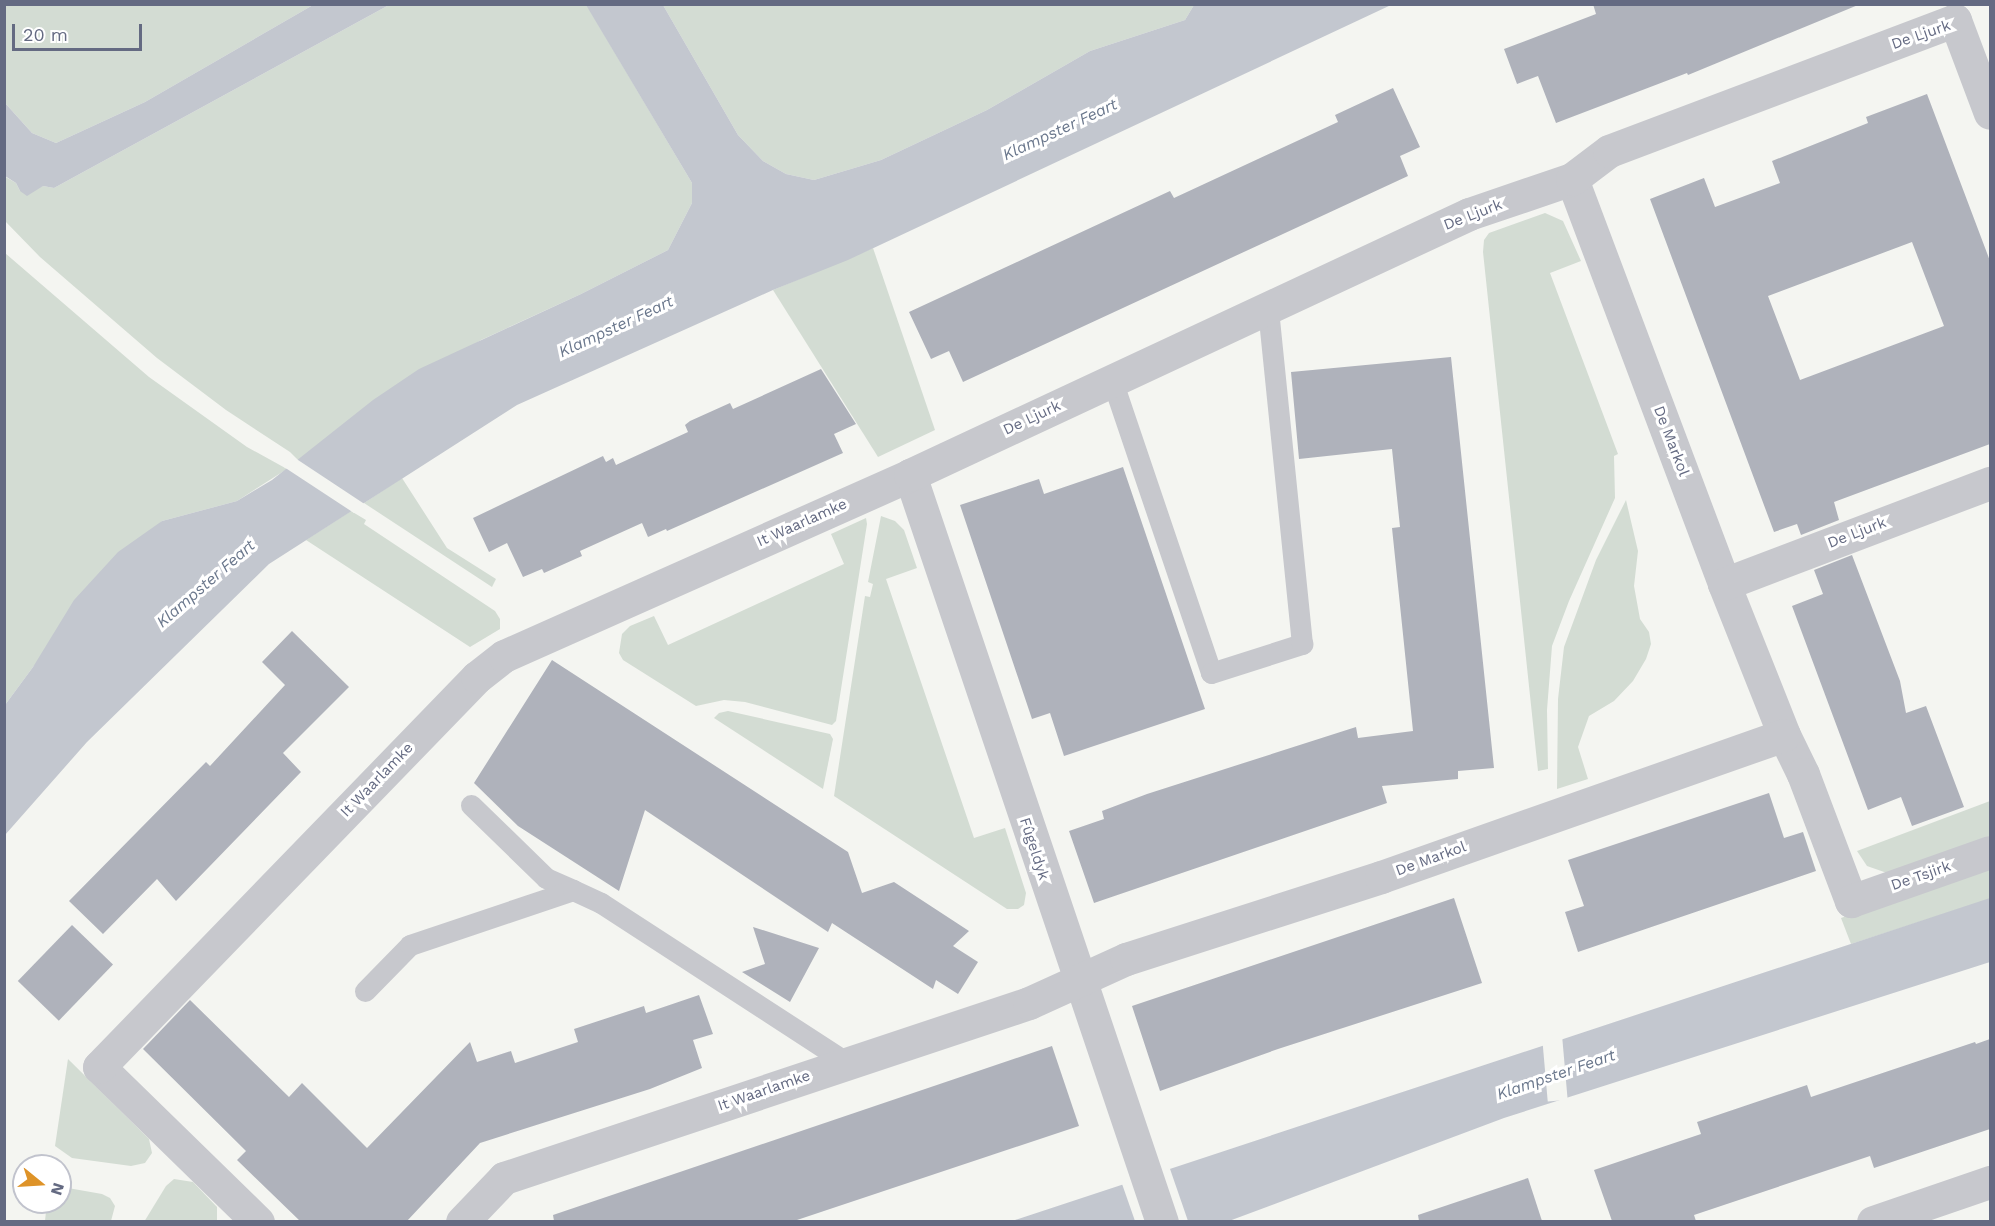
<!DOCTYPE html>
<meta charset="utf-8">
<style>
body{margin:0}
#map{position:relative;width:1995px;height:1226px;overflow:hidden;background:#f4f5f1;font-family:"Work Sans",sans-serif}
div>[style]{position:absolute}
.green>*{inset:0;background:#d3dcd3}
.water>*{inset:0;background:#c3c7cf}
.pier>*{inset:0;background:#f4f5f1;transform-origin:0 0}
.building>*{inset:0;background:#afb2bb;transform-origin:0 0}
.service>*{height:21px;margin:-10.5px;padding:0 10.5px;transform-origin:10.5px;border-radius:10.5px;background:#c7c8cd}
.minor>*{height:33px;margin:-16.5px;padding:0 16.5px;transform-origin:16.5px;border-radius:16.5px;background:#c7c8cd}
span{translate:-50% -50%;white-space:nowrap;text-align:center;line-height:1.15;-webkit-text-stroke:6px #fff;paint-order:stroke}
.street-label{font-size:15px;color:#646a82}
.water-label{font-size:16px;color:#6a778c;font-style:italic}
.frame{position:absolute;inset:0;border:6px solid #646a82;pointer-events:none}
.north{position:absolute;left:12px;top:1154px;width:60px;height:60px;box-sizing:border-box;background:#fff;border:2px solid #c1c3cd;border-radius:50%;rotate:108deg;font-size:16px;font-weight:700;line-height:24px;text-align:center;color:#646a82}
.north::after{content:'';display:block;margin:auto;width:21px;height:27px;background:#de9328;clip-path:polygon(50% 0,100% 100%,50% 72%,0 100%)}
.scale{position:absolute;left:12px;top:24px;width:130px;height:27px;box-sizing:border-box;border:3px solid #646a82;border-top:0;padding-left:8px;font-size:18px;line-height:21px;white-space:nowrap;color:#646a82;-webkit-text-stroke:4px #fff;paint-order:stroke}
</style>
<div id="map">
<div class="green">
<div style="clip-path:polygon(586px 4px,692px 183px,692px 203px,668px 250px,581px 294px,481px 340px,298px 460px,290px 452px,226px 410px,157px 358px,40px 257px,5px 221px,4px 176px,16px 183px,20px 191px,43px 186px,54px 188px,389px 5px)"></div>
<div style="clip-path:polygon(4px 5px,313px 5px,145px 102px,56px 143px,32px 133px,5px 103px)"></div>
<div style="clip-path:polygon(663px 5px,1194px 5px,1185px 20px,1090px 51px,987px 110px,881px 160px,814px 180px,786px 174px,763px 161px,738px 135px)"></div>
<div style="clip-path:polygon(1545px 213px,1563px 221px,1581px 261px,1550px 273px,1618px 454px,1614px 456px,1615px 498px,1569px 601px,1552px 646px,1547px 710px,1548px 769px,1538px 771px,1483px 252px,1484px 240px,1489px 233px)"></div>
<div style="clip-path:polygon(873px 248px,935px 430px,878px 457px,773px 290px)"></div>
<div style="clip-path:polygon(5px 253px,149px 377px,247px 447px,287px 469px,237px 501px,162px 521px,33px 667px,5px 705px)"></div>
<div style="clip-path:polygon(402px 478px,447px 548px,496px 579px,492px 587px,364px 503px)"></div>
<div style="clip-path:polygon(1626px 500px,1638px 551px,1634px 586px,1640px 619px,1649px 632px,1651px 644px,1646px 659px,1633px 681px,1614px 701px,1589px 716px,1578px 747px,1588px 779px,1557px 789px,1558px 699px,1564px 647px,1596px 560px)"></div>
<div style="clip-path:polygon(351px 511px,366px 520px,364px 524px,495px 611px,500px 619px,500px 629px,470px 647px,306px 540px)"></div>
<div style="clip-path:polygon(881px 516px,895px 521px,904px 530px,917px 568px,886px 579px,974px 838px,1005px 828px,1026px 893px,1024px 905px,1018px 909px,1007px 909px,834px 796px,865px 596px,870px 597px,873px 584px,868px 582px)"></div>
<div style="clip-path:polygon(866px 518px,867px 524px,836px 721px,832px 725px,745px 702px,724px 700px,696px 706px,623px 660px,619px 653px,622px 634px,630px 626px,654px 616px,668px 645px,844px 564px,831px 534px)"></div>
<div style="clip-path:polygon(728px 711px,830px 734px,833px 739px,823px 789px,714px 718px,719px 713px)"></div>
<div style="clip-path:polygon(1990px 801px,1990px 838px,1887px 873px,1867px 866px,1857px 851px)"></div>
<div style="clip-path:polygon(1990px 866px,1990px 899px,1851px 944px,1841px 918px)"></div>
<div style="clip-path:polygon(68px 1059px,149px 1139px,152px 1153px,145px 1163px,131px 1166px,72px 1158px,55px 1146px)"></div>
<div style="clip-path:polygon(174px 1179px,193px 1182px,217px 1207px,217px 1221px,144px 1222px,166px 1186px)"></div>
<div style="clip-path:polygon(68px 1188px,102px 1194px,110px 1198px,115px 1206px,111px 1221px,45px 1221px,47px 1202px,60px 1202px,60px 1191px)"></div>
</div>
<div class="water">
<div style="clip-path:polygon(313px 5px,389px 5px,54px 188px,43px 186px,27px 196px,20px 191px,16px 183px,5px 176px,5px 103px,32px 133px,56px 143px,145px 102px)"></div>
<div style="clip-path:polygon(586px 5px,663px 5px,738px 135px,763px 161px,786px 174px,814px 180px,881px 160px,987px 110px,1090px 51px,1185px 20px,1194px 5px,1391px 5px,848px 260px,773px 290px,517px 405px,269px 564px,87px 742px,5px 835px,5px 705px,33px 667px,74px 600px,118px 552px,162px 521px,237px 501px,272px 480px,373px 400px,419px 369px,581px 294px,668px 250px,692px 203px,692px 183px)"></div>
<div style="clip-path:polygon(1990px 898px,1990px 962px,1504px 1118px,1229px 1221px,1009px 1222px)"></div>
</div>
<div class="pier">
<div style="clip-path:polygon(295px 458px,298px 460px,366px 505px,354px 513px,284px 467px)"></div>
<div style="left:1562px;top:1035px;width:65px;height:20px;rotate:85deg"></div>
<div style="clip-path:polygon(1169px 1166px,1188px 1221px,1135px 1221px,1121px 1181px)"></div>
</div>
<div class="building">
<div style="clip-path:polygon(1593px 4px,1858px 4px,1858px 5px,1688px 75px,1687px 73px,1556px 123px,1538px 76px,1517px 84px,1504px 49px,1596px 14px)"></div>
<div style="clip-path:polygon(1393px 88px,1420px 147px,1400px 156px,1408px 176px,963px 382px,949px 351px,931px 359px,909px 312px,1170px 191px,1174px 198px,1338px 122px,1335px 115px)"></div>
<div style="clip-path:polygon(evenodd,1927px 94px,1990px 261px,1990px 444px,1834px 502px,1839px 520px,1801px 535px,1797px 524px,1774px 532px,1650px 199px,1704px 178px,1715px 207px,1780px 183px,1772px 161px,1868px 123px,1866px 117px,1927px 94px,1912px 242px,1944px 326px,1800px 380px,1768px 296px,1912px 242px)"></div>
<div style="clip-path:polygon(1451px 357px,1494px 768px,1458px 771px,1458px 779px,1382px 786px,1387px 803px,1094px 903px,1069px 831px,1104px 819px,1102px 811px,1147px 794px,1356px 727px,1358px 738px,1413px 731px,1392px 528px,1400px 527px,1392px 449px,1299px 459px,1291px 372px)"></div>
<div style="clip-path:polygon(821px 369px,856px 424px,834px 434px,843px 453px,667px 531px,666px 529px,648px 537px,642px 523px,580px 551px,582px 556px,544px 573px,542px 569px,523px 577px,507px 543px,489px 552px,473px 518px,603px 456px,606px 462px,613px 458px,616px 465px,688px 432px,685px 425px,690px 421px,730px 403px,733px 409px)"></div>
<div style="clip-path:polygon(1123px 467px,1205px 709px,1064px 756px,1050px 713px,1032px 719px,960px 505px,1039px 479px,1044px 494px)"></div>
<div style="clip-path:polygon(1852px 555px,1900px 681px,1906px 713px,1926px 706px,1964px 807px,1912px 826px,1901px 797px,1868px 810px,1792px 606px,1823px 594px,1814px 570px)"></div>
<div style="clip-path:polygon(292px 631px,349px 687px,283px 753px,301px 772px,176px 901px,157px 879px,103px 934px,69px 901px,206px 762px,210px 766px,285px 685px,262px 662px)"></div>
<div style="clip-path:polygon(552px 660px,848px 852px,862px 893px,894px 882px,969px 931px,953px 946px,978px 962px,958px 994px,936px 980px,933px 989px,832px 923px,828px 932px,645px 810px,619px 891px,518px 826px,474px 783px)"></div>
<div style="clip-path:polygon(1769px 793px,1784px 838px,1803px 832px,1816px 871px,1578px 952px,1565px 912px,1584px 906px,1568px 860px)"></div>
<div style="clip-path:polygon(1454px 898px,1482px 983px,1278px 1049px,1160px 1091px,1132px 1006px)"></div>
<div style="left:72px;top:925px;width:57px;height:78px;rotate:44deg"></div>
<div style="clip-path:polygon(753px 927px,819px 948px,790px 1002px,742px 972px,765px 964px)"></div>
<div style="clip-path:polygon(699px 995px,713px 1034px,693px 1040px,702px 1068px,650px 1089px,480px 1143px,407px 1221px,300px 1221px,237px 1160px,246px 1151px,143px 1049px,190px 1000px,289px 1097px,302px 1083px,367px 1148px,470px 1042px,477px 1062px,511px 1051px,515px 1063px,578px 1042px,574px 1029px,644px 1006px,646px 1013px)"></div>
<div style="clip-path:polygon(1990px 1039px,1990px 1129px,1874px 1168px,1870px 1156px,1694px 1215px,1696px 1221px,1612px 1221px,1594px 1170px,1701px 1134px,1697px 1122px,1807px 1085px,1811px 1097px,1975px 1042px,1976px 1044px)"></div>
<div style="clip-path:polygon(1052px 1046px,1079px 1126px,794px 1221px,554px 1221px,553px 1215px)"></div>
<div style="clip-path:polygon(1528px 1178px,1542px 1221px,1419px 1221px,1418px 1215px)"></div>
</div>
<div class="service">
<div style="left:1112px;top:380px;width:309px;rotate:71.3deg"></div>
<div style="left:1211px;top:673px;width:96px;rotate:-17.7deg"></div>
<div style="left:1302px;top:644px;width:339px;rotate:-95.8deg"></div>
<div style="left:471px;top:805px;width:105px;rotate:44.2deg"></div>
<div style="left:546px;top:878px;width:30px;rotate:24deg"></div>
<div style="left:365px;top:991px;width:64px;rotate:-45.6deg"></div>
<div style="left:410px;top:945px;width:172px;rotate:-18.6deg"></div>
<div style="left:573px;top:890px;width:31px;rotate:25deg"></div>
<div style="left:601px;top:903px;width:293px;rotate:33deg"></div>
</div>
<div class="minor">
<div style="left:1572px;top:179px;width:433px;rotate:69.4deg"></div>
<div style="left:1724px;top:584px;width:162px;rotate:68.3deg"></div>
<div style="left:1784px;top:735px;width:43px;rotate:64deg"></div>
<div style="left:1803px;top:774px;width:136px;rotate:69.3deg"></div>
<div style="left:1851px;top:901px;width:147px;rotate:-19.4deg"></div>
<div style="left:910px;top:475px;width:788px;rotate:71.36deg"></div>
<div style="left:1724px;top:584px;width:285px;rotate:-20.8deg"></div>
<div style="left:258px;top:1222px;width:222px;rotate:-135.7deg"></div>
<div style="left:99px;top:1067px;width:543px;rotate:-45.9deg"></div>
<div style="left:477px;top:677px;width:34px;rotate:-38deg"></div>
<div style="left:504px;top:656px;width:445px;rotate:-24deg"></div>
<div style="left:910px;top:475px;width:617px;rotate:-25.03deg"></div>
<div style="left:1469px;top:214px;width:109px;rotate:-18.8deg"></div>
<div style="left:1572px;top:179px;width:46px;rotate:-37.1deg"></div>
<div style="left:1609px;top:151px;width:370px;rotate:-20.7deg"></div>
<div style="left:1955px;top:20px;width:99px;rotate:69.4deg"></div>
<div style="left:462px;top:1222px;width:61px;rotate:-46.3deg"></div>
<div style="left:504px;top:1178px;width:553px;rotate:-18.43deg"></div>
<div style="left:1029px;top:1003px;width:107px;rotate:-24.4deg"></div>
<div style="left:1126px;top:959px;width:268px;rotate:-17.8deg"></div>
<div style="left:1381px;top:877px;width:427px;rotate:-19.4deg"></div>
<div style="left:1873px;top:1222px;width:124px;rotate:-18.9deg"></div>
</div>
<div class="street-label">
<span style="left:1921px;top:35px;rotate:-19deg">De Ljurk</span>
<span style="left:1473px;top:215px;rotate:-21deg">De Ljurk</span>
<span style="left:1032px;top:418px;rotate:-25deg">De Ljurk</span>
<span style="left:1671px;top:441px;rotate:69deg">De Markol</span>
<span style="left:802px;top:523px;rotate:-24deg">It Waarlamke</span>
<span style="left:1857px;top:533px;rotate:-21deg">De Ljurk</span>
<span style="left:377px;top:780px;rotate:-46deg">It Waarlamke</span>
<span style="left:1034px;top:849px;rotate:72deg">Fûgeldyk</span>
<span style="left:1431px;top:859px;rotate:-20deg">De Markol</span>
<span style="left:1921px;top:876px;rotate:-19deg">De Tsjirk</span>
<span style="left:764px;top:1091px;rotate:-19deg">It Waarlamke</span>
</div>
<div class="water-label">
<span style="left:1060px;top:130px;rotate:-25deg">Klampster Feart</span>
<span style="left:616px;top:327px;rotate:-25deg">Klampster Feart</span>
<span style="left:206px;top:584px;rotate:-41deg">Klampster Feart</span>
<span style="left:1556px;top:1075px;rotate:-19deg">Klampster Feart</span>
</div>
<div class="frame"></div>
<div class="north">N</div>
<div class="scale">20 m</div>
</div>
